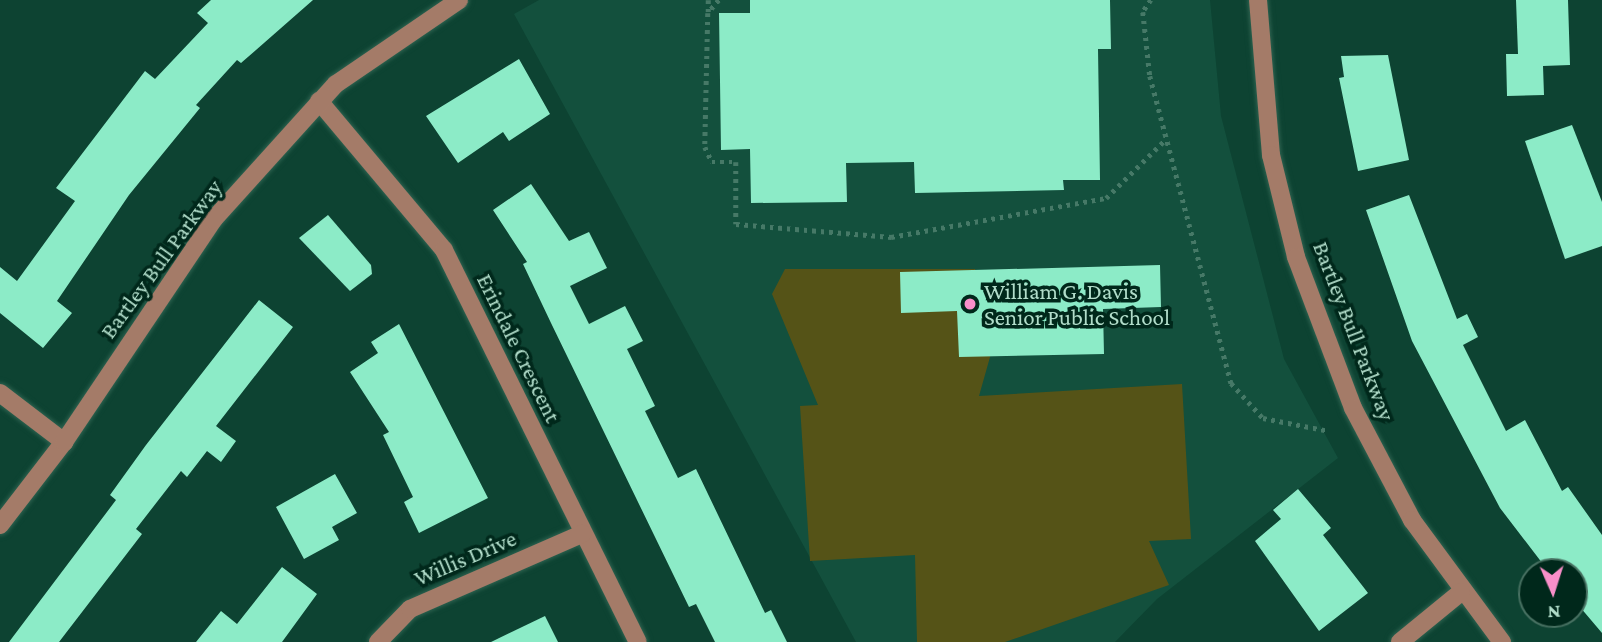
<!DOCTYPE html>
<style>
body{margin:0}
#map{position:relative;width:1602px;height:642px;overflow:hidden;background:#0d4332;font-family:"Crimson Pro",serif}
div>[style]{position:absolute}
.built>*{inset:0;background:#13503d}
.green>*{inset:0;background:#555317}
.building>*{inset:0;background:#8cebc7}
.path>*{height:4.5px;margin-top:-2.25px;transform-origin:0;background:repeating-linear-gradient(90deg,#467967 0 3.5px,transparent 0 8.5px)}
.roads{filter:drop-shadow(0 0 2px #2e6250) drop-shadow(0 0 2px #2e6250)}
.minor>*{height:18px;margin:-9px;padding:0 9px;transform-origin:9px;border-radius:9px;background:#a47b68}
.dots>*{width:19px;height:19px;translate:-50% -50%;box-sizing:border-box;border:4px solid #00281b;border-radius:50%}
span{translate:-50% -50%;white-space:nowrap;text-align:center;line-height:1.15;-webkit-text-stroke:7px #00281b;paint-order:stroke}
.street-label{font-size:23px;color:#b1ddca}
.poi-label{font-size:23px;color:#b1ddca}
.left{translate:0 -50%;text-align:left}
.north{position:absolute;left:1518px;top:558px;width:70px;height:70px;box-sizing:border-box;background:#00281b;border:2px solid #477061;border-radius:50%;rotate:177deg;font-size:19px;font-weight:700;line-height:28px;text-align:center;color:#b1ddca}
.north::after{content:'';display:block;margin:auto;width:24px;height:32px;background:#f98fc9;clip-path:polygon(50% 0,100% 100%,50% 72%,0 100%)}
</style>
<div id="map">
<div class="built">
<div style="clip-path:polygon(539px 0,1210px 0,1221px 116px,1284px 359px,1338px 458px,1157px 599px,1115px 642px,856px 642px,514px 14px)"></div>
</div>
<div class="green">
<div style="clip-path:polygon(785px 269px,975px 269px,990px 308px,992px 350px,979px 396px,1182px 384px,1191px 539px,1149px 541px,1169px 585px,1005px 642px,917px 642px,915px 555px,810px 561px,800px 406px,818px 405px,772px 294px)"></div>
</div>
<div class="building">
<div style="clip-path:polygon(211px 0,313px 0,241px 63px,237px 60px,196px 105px,200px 108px,129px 195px,57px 301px,72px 313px,43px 348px,0 313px,0 267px,17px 281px,75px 201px,56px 188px,145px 71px,155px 79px,208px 23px,197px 13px)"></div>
<div style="clip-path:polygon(750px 0,1110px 0,1111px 49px,1098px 49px,1100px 180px,1063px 180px,1064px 190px,915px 193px,914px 162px,846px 163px,847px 202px,751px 203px,750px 149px,721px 150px,719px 13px,750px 13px)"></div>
<div style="clip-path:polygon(1516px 0,1568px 0,1570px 65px,1543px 66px,1544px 95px,1507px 96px,1506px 54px,1518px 54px)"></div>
<div style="clip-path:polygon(1388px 55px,1409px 160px,1358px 171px,1339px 78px,1344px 77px,1341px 56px)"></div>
<div style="clip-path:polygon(519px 59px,550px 114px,509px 141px,503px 132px,458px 163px,426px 116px)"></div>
<div style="clip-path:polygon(1572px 125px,1602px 202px,1602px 246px,1565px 259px,1525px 141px)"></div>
<div style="clip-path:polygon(531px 184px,569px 241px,589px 232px,607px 268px,570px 286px,589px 324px,625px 306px,643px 341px,627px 349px,655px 406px,645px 411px,678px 478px,696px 469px,765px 613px,771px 610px,787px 642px,715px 642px,696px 604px,689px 607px,551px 323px,523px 264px,527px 262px,493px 210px)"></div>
<div style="clip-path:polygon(1409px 195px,1457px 319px,1467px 314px,1478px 337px,1463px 345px,1506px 431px,1525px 420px,1562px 491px,1568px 487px,1602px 535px,1602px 633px,1574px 600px,1574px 572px,1549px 572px,1500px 508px,1412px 341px,1366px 210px)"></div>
<div style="clip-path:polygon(328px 215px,371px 265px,372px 274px,350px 291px,299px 238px)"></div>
<div style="clip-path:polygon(1160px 265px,1161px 307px,1103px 309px,1104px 354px,959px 357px,957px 311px,901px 313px,900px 272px)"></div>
<div style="clip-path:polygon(259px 300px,293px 327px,216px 426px,236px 441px,221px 462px,207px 451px,187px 477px,181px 471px,136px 529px,142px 534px,59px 642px,9px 642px,116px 500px,110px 495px,146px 445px)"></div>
<div style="clip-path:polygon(399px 324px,488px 498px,419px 533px,404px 502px,413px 497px,383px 435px,389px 432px,350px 372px,378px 353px,371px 342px)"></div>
<div style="clip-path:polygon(335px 474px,357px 513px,332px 527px,339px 540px,304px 559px,276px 507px)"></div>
<div style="clip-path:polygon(1298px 489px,1331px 528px,1323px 535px,1368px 593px,1319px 631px,1255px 541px,1281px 519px,1273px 510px)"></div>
<div style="clip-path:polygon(282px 567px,317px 594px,282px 642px,196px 642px,221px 611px,237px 624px)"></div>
<div style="clip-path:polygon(545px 616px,558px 642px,491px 642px)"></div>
</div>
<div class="path">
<div style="left:719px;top:0;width:17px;rotate:130deg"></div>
<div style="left:708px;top:13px;width:134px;rotate:91.3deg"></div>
<div style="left:705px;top:147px;width:17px;rotate:65deg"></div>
<div style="left:712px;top:162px;width:24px"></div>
<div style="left:736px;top:162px;width:62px;rotate:90deg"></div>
<div style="left:736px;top:224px;width:156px;rotate:4.8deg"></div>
<div style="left:891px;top:237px;width:219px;rotate:-10.3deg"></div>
<div style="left:1106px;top:198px;width:84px;rotate:-44.5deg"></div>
<div style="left:1151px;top:0;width:14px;rotate:124deg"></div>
<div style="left:1143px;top:12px;width:64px;rotate:83.8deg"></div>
<div style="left:1150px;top:76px;width:318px;rotate:75.2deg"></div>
<div style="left:1231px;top:383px;width:47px;rotate:47.6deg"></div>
<div style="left:1263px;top:418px;width:67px;rotate:11.1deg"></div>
<div style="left:708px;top:12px;width:12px;rotate:-90deg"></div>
</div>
<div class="roads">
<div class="minor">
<div style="left:1258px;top:0;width:156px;rotate:85.2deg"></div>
<div style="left:1271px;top:155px;width:105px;rotate:76.2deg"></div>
<div style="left:1296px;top:257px;width:161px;rotate:69.3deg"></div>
<div style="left:1353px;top:408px;width:127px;rotate:62.2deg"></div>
<div style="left:1412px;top:520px;width:152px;rotate:53.6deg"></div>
<div style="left:319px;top:101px;width:194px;rotate:50deg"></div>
<div style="left:444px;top:250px;width:437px;rotate:63.7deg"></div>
<div style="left:0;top:393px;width:81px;rotate:37.4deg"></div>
<div style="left:0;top:525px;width:105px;rotate:-52.4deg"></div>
<div style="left:64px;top:442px;width:267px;rotate:-56.1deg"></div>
<div style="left:213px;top:220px;width:183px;rotate:-47.9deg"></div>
<div style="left:336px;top:84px;width:149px;rotate:-34.3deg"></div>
<div style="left:378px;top:642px;width:46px;rotate:-45.9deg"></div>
<div style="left:410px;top:609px;width:188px;rotate:-23.6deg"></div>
<div style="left:1400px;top:642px;width:79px;rotate:-39.3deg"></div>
</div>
</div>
<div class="dots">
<div style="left:970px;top:304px;background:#f98fc9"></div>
</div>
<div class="street-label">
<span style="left:161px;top:259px;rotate:-54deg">Bartley Bull Parkway</span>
<span style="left:1354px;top:331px;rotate:69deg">Bartley Bull Parkway</span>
<span style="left:519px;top:348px;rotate:64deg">Erindale Crescent</span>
<span style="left:465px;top:558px;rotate:-23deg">Willis Drive</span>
</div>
<div class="poi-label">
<span class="left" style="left:984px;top:304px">William G. Davis<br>Senior Public School</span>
</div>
<div class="north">N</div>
</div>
